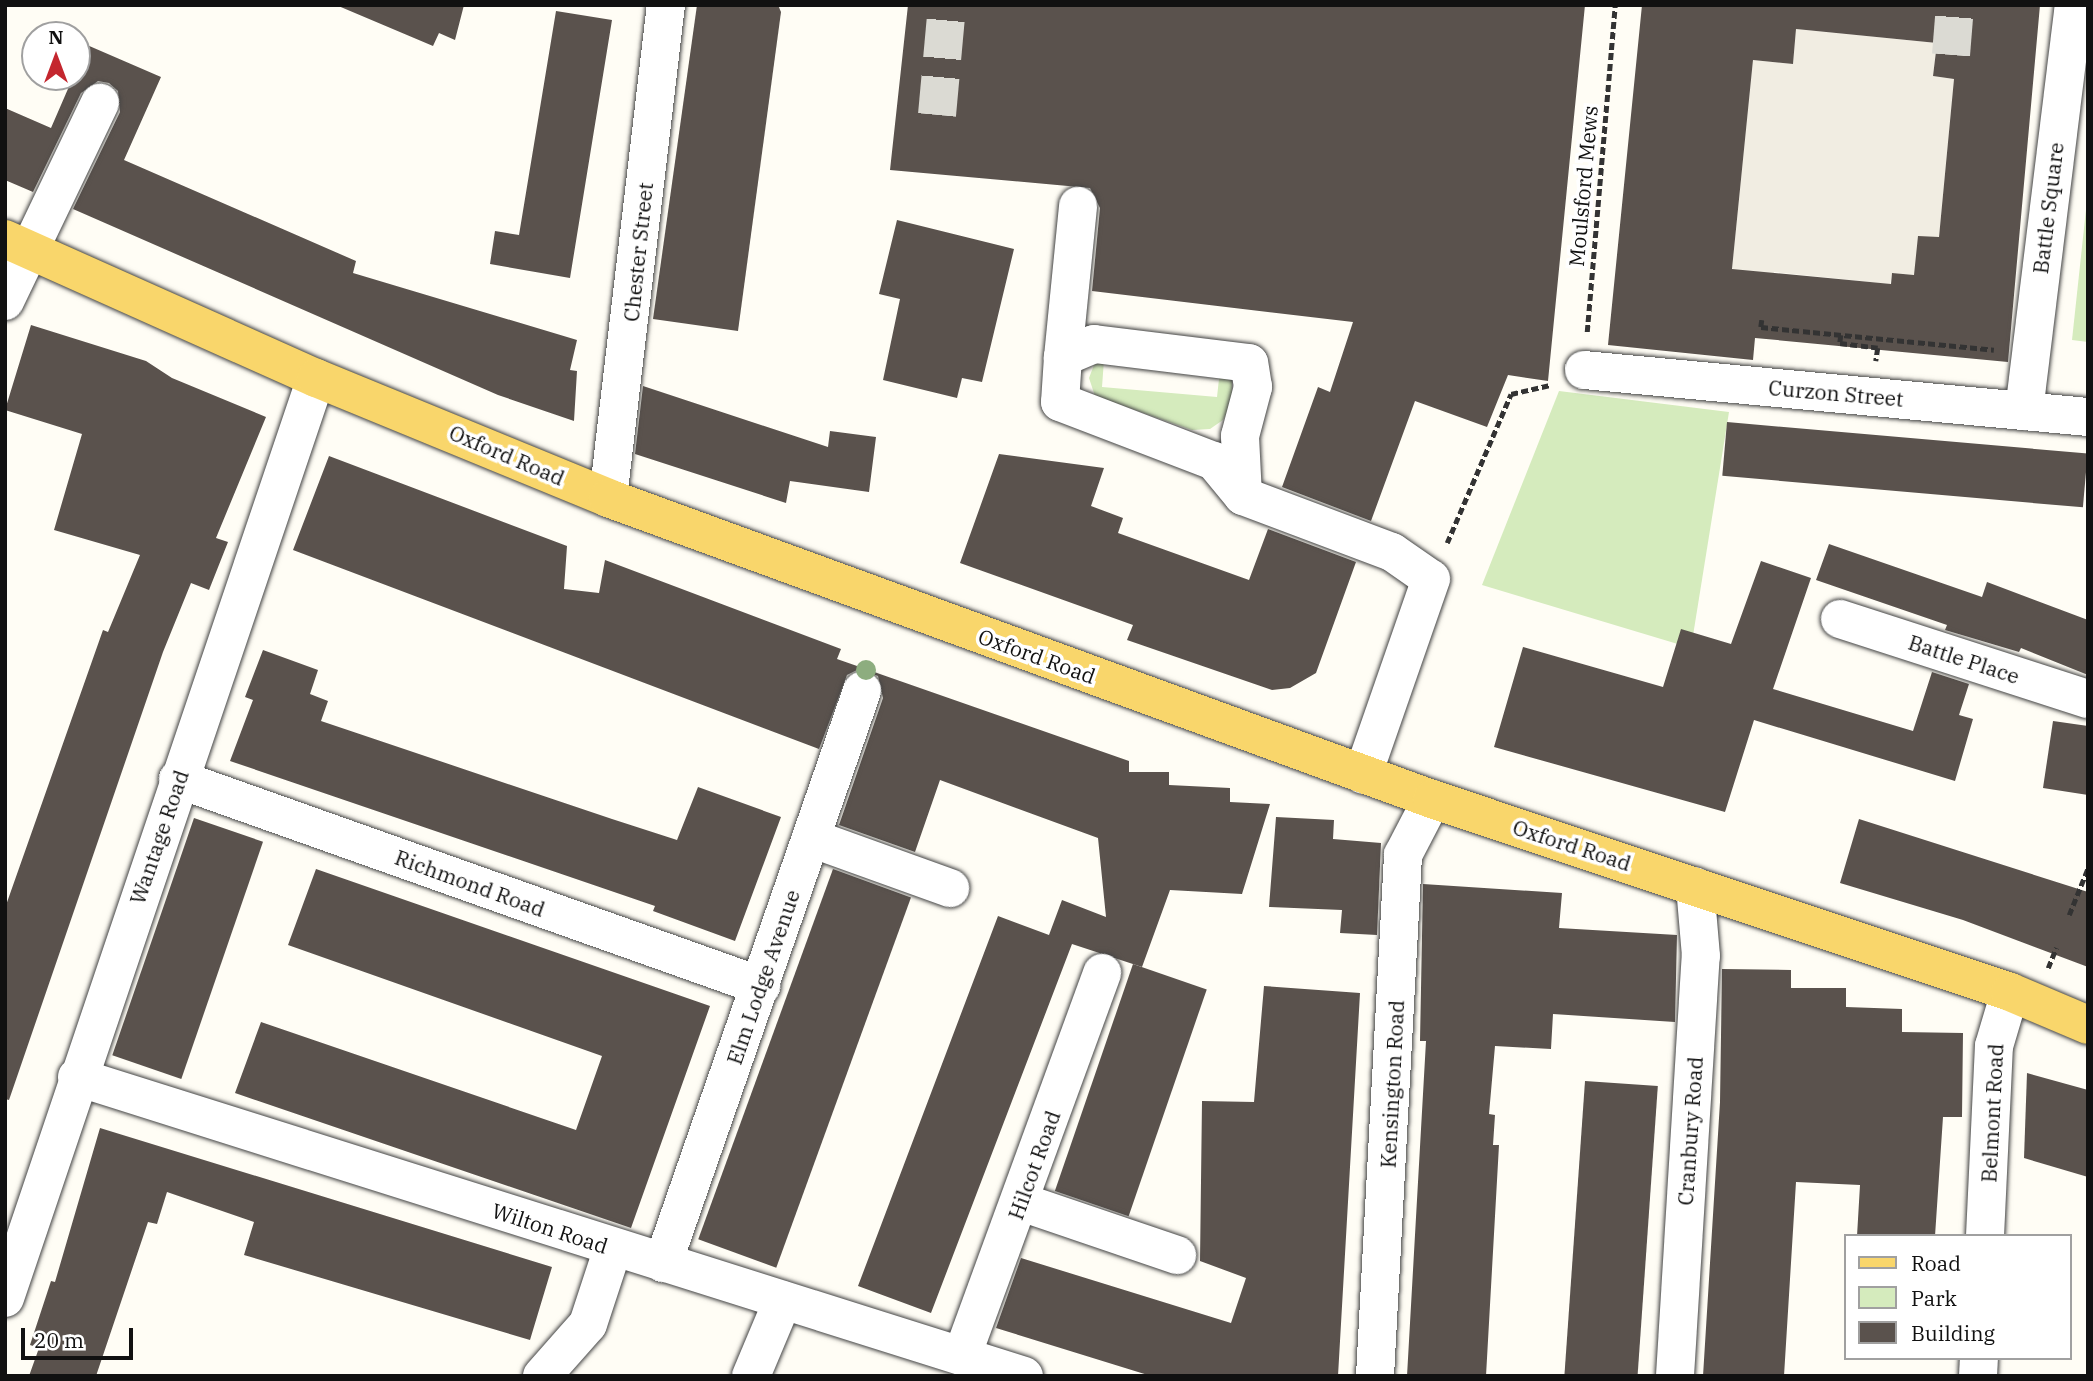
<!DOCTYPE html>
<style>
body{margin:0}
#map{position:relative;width:2093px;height:1381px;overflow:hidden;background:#fffdf5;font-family:"IBM Plex Serif",serif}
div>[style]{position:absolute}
.green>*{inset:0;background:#d5ebbd}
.plaza>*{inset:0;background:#f1ede2}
.building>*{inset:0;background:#5a524d;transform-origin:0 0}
.minor-tunnel>*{height:38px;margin-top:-19px;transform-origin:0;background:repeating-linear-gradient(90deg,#dbdad3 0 38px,transparent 0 57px)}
.path>*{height:4.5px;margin-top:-2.25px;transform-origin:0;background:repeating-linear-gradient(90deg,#333 0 7px,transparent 0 10.5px)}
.roads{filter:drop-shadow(0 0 2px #444) drop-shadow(0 0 2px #444)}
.minor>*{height:38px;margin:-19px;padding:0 19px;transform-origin:19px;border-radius:19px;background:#fff}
.major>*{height:38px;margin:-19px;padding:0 19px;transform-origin:19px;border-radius:19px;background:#f9d66b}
.trees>*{width:20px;height:20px;margin:-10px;border-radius:50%;background:#8dad7f}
span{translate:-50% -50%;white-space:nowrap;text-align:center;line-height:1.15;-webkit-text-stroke:7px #fff;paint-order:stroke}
.street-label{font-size:21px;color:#111}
.frame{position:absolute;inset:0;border:7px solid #111;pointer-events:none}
.legend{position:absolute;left:1844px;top:1234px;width:228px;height:126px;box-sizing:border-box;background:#fff;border:2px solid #a0a0a0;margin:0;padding:9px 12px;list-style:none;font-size:21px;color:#111}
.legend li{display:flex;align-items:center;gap:14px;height:35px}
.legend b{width:35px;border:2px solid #a0a0a0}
.north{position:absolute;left:21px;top:21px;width:70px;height:70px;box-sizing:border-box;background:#fff;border:2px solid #a0a0a0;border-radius:50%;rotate:0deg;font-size:19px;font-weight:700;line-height:28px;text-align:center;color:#111}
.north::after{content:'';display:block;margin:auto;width:24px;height:32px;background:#c4262e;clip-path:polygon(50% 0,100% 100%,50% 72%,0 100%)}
.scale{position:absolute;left:21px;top:1328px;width:112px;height:32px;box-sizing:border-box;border:4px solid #111;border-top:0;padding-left:9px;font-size:21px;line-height:24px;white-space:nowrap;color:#111;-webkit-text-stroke:5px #fff;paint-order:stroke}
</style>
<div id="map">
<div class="green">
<div style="clip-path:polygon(2088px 191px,2088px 342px,2072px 340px)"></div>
<div style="clip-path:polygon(1104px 360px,1102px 387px,1217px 397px,1220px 370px,1232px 380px,1232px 402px,1223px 420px,1210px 429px,1192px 430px,1095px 396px,1089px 378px,1094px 365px)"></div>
<div style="clip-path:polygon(1559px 391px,1729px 412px,1691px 648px,1482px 585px)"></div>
</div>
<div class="plaza">
<div style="clip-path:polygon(1796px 29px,1937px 43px,1933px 76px,1954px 79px,1939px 237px,1915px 275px,1892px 273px,1890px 284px,1774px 272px,1769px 321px,1730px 289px,1753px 60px,1793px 64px)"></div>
</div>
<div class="building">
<div style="clip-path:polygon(336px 5px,464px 5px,455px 40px,439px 33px,433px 46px)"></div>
<div style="clip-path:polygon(697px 5px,778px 5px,781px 12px,738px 331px,653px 319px)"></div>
<div style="clip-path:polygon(908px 5px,1585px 5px,1548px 381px,1508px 375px,1487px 427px,1415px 401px,1371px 521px,1282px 487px,1318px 387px,1330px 392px,1353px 322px,1092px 291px,1100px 208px,1090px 188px,890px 170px)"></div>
<div style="clip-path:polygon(evenodd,1642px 5px,2040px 5px,2008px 362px,1755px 338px,1753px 360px,1608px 345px,1642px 5px,1796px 29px,1937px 43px,1933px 76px,1954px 79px,1939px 237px,1918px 236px,1914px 275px,1892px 273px,1891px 284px,1732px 269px,1753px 60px,1793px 64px,1796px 29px)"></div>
<div style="clip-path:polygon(556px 11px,612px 20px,570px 278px,490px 264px,495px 231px,519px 235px)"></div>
<div style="clip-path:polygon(87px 45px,161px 77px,124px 160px,356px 261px,353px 273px,577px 340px,570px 370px,577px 371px,574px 421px,498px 395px,73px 209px,120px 112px,118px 91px,109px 83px,98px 81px,81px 93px,33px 192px,5px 180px,5px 108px,51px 128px)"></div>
<div style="clip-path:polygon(897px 220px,1014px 249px,982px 382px,962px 378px,957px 398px,883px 380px,900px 299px,879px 294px)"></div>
<div style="clip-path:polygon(31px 325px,146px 361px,172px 378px,266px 417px,216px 538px,228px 542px,209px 590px,191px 583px,163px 652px,9px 1100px,5px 1099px,5px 908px,103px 630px,108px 632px,140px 555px,54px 530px,82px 434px,5px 410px)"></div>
<div style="clip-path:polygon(643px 386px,828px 447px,830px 431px,876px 437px,869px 492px,790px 481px,786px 503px,635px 454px)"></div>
<div style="left:1727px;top:422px;width:362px;height:54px;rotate:5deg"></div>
<div style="clip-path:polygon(999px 454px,1104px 468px,1091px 506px,1123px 518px,1118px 533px,1249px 580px,1268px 529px,1356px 562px,1316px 673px,1290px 688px,1272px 690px,1127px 640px,1133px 625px,960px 563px)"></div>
<div style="clip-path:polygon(329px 456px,567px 546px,564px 589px,599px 593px,605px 560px,841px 649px,837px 659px,1129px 761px,1129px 772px,1169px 772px,1169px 785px,1230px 788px,1230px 802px,1270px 804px,1242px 894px,1170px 890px,1142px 967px,1072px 944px,931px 1313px,858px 1286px,998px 916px,1049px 935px,1062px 900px,1106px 917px,1098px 838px,940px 780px,915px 852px,839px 825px,883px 698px,878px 676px,859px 669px,847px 675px,819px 749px,293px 550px)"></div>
<div style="clip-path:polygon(1829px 544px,1982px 597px,1987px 582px,2088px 620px,2088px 675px,2021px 648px,2019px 652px,1945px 630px,1947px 625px,1816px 580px)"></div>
<div style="clip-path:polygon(1761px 561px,1811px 578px,1773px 689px,1913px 731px,1932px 672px,1969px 684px,1959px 715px,1973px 719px,1955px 781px,1754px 720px,1725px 812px,1494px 747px,1523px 647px,1663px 687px,1681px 629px,1731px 644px)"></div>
<div style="clip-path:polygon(263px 650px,318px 670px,310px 694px,328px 701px,321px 721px,612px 819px,677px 840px,698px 787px,781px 817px,735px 941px,653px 911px,655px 906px,230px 761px,253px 700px,245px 697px)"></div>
<div style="clip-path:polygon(2053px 721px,2088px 726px,2088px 795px,2043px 788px)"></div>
<div style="clip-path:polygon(1276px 817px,1334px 820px,1333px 839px,1381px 843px,1377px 935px,1340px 933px,1342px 910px,1269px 907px)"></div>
<div style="left:194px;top:818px;width:73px;height:251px;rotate:19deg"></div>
<div style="clip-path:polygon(1859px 819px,2088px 892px,2088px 967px,1963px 920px,1840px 883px)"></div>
<div style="clip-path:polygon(316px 869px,710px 1006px,631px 1228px,235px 1093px,261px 1022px,576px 1130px,602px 1056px,288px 945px)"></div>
<div style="left:833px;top:869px;width:83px;height:394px;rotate:20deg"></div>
<div style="clip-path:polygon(1423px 884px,1562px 893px,1559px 928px,1677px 935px,1675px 1022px,1553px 1014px,1551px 1049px,1495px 1046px,1489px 1114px,1495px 1115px,1493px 1145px,1499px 1145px,1486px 1376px,1407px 1376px,1426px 1041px,1420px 1041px)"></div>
<div style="left:1133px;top:964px;width:78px;height:240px;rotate:19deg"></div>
<div style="clip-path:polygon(1722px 969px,1791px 970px,1791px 988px,1846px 988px,1846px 1007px,1902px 1009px,1902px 1032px,1963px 1033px,1962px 1117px,1943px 1117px,1935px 1236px,1857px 1236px,1860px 1185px,1796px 1182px,1784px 1376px,1703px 1376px,1720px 1102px)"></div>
<div style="clip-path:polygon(1264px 986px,1360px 993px,1338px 1376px,1151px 1376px,996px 1328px,1021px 1258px,1231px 1323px,1246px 1278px,1200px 1261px,1202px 1101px,1254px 1102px)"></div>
<div style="clip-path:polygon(2027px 1073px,2088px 1090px,2088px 1177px,2024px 1158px)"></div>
<div style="left:1585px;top:1081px;width:73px;height:296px;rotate:4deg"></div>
<div style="clip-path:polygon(100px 1128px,552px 1267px,530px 1340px,244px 1255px,254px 1222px,167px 1192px,157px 1224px,148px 1222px,96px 1376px,29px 1376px,39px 1348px,30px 1345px,51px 1281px,55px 1282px)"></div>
</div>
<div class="minor-tunnel">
<div style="left:1951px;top:55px;width:50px;rotate:-85.4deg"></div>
<div style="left:937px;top:115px;width:110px;rotate:-84.8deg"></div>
</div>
<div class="path">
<div style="left:1762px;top:320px;width:7px;rotate:98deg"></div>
<div style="left:1761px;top:327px;width:234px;rotate:5.6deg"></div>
<div style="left:1587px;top:332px;width:328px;rotate:-85.1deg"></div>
<div style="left:1841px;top:335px;width:8px;rotate:97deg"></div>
<div style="left:1840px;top:343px;width:38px;rotate:7deg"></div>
<div style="left:1878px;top:348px;width:13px;rotate:99deg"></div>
<div style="left:1447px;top:543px;width:162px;rotate:-66.8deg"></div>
<div style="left:1511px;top:394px;width:39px;rotate:-13deg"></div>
<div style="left:2069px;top:915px;width:51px;rotate:-68deg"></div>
<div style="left:2048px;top:968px;width:22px;rotate:-68deg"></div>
</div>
<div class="roads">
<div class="minor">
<div style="left:5px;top:301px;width:220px;rotate:-64.4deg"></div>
<div style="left:1063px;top:357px;width:152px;rotate:-84.3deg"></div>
<div style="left:1584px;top:370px;width:506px;rotate:5.33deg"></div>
<div style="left:2024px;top:411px;width:409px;rotate:-83deg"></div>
<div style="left:1243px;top:496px;width:60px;rotate:-92.9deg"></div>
<div style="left:1240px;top:436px;width:51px;rotate:-75.1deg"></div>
<div style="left:1253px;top:387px;width:24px;rotate:-99deg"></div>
<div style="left:1249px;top:363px;width:156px;rotate:-173deg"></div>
<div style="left:1094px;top:344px;width:34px;rotate:157deg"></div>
<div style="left:1063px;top:357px;width:45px;rotate:93.8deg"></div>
<div style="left:1060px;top:402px;width:165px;rotate:21deg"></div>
<div style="left:1214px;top:461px;width:45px;rotate:50.4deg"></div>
<div style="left:1243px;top:496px;width:159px;rotate:20.6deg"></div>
<div style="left:1392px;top:552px;width:47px;rotate:34.7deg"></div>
<div style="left:1431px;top:579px;width:207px;rotate:109.2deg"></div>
<div style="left:608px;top:498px;width:496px;rotate:-83.3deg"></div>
<div style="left:1840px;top:619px;width:261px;rotate:17.9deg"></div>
<div style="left:178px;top:779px;width:619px;rotate:19.55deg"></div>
<div style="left:811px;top:838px;width:148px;rotate:19.8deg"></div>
<div style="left:77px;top:1077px;width:993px;rotate:17.52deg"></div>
<div style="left:1021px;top:1202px;width:165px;rotate:18.8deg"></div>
<div style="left:1985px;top:1236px;width:190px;rotate:-87.3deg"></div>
<div style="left:1994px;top:1046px;width:56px;rotate:-73.5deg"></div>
<div style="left:663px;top:1263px;width:606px;rotate:-70.82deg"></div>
<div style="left:5px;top:1298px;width:971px;rotate:-71.32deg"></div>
<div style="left:962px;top:1356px;width:408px;rotate:-69.9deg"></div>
<div style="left:542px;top:1376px;width:69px;rotate:-48.5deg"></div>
<div style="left:588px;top:1324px;width:80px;rotate:-71.8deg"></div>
<div style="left:751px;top:1376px;width:82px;rotate:-67.2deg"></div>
<div style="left:1375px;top:1376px;width:522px;rotate:-86.92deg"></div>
<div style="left:1403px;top:855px;width:63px;rotate:-62.6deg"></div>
<div style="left:1675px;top:1376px;width:421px;rotate:-86.5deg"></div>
<div style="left:1701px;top:956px;width:70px;rotate:-94.9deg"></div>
<div style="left:1978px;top:1376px;width:18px;rotate:-87deg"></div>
</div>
<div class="major">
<div style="left:5px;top:239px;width:341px;rotate:24.1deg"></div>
<div style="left:316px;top:378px;width:316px;rotate:22.3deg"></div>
<div style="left:608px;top:498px;width:877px;rotate:20.07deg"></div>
<div style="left:1432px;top:799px;width:609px;rotate:18.46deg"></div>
<div style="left:2010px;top:992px;width:85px;rotate:22.9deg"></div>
</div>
</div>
<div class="trees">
<div style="left:866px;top:670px"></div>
</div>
<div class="street-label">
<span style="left:1583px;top:186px;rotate:-85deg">Moulsford Mews</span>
<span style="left:2048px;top:208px;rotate:-83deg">Battle Square</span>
<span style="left:638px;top:252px;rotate:-84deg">Chester Street</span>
<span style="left:1836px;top:393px;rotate:5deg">Curzon Street</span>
<span style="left:507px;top:455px;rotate:23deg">Oxford Road</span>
<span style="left:1037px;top:656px;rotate:20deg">Oxford Road</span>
<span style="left:1964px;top:659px;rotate:18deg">Battle Place</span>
<span style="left:159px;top:837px;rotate:-71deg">Wantage Road</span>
<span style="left:1572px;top:845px;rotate:18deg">Oxford Road</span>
<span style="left:470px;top:883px;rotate:20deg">Richmond Road</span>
<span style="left:763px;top:977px;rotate:-71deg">Elm Lodge Avenue</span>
<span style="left:1392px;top:1084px;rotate:-87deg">Kensington Road</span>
<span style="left:1992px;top:1113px;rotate:-87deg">Belmont Road</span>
<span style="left:1690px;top:1131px;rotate:-86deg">Cranbury Road</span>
<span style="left:1034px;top:1165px;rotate:-70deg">Hilcot Road</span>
<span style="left:550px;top:1228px;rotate:18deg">Wilton Road</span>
</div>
<div class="frame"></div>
<ul class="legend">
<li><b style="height:9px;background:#f9d66b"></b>Road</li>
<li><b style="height:19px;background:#d5ebbd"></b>Park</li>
<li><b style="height:19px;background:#5a524d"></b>Building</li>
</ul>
<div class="north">N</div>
<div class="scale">20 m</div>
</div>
